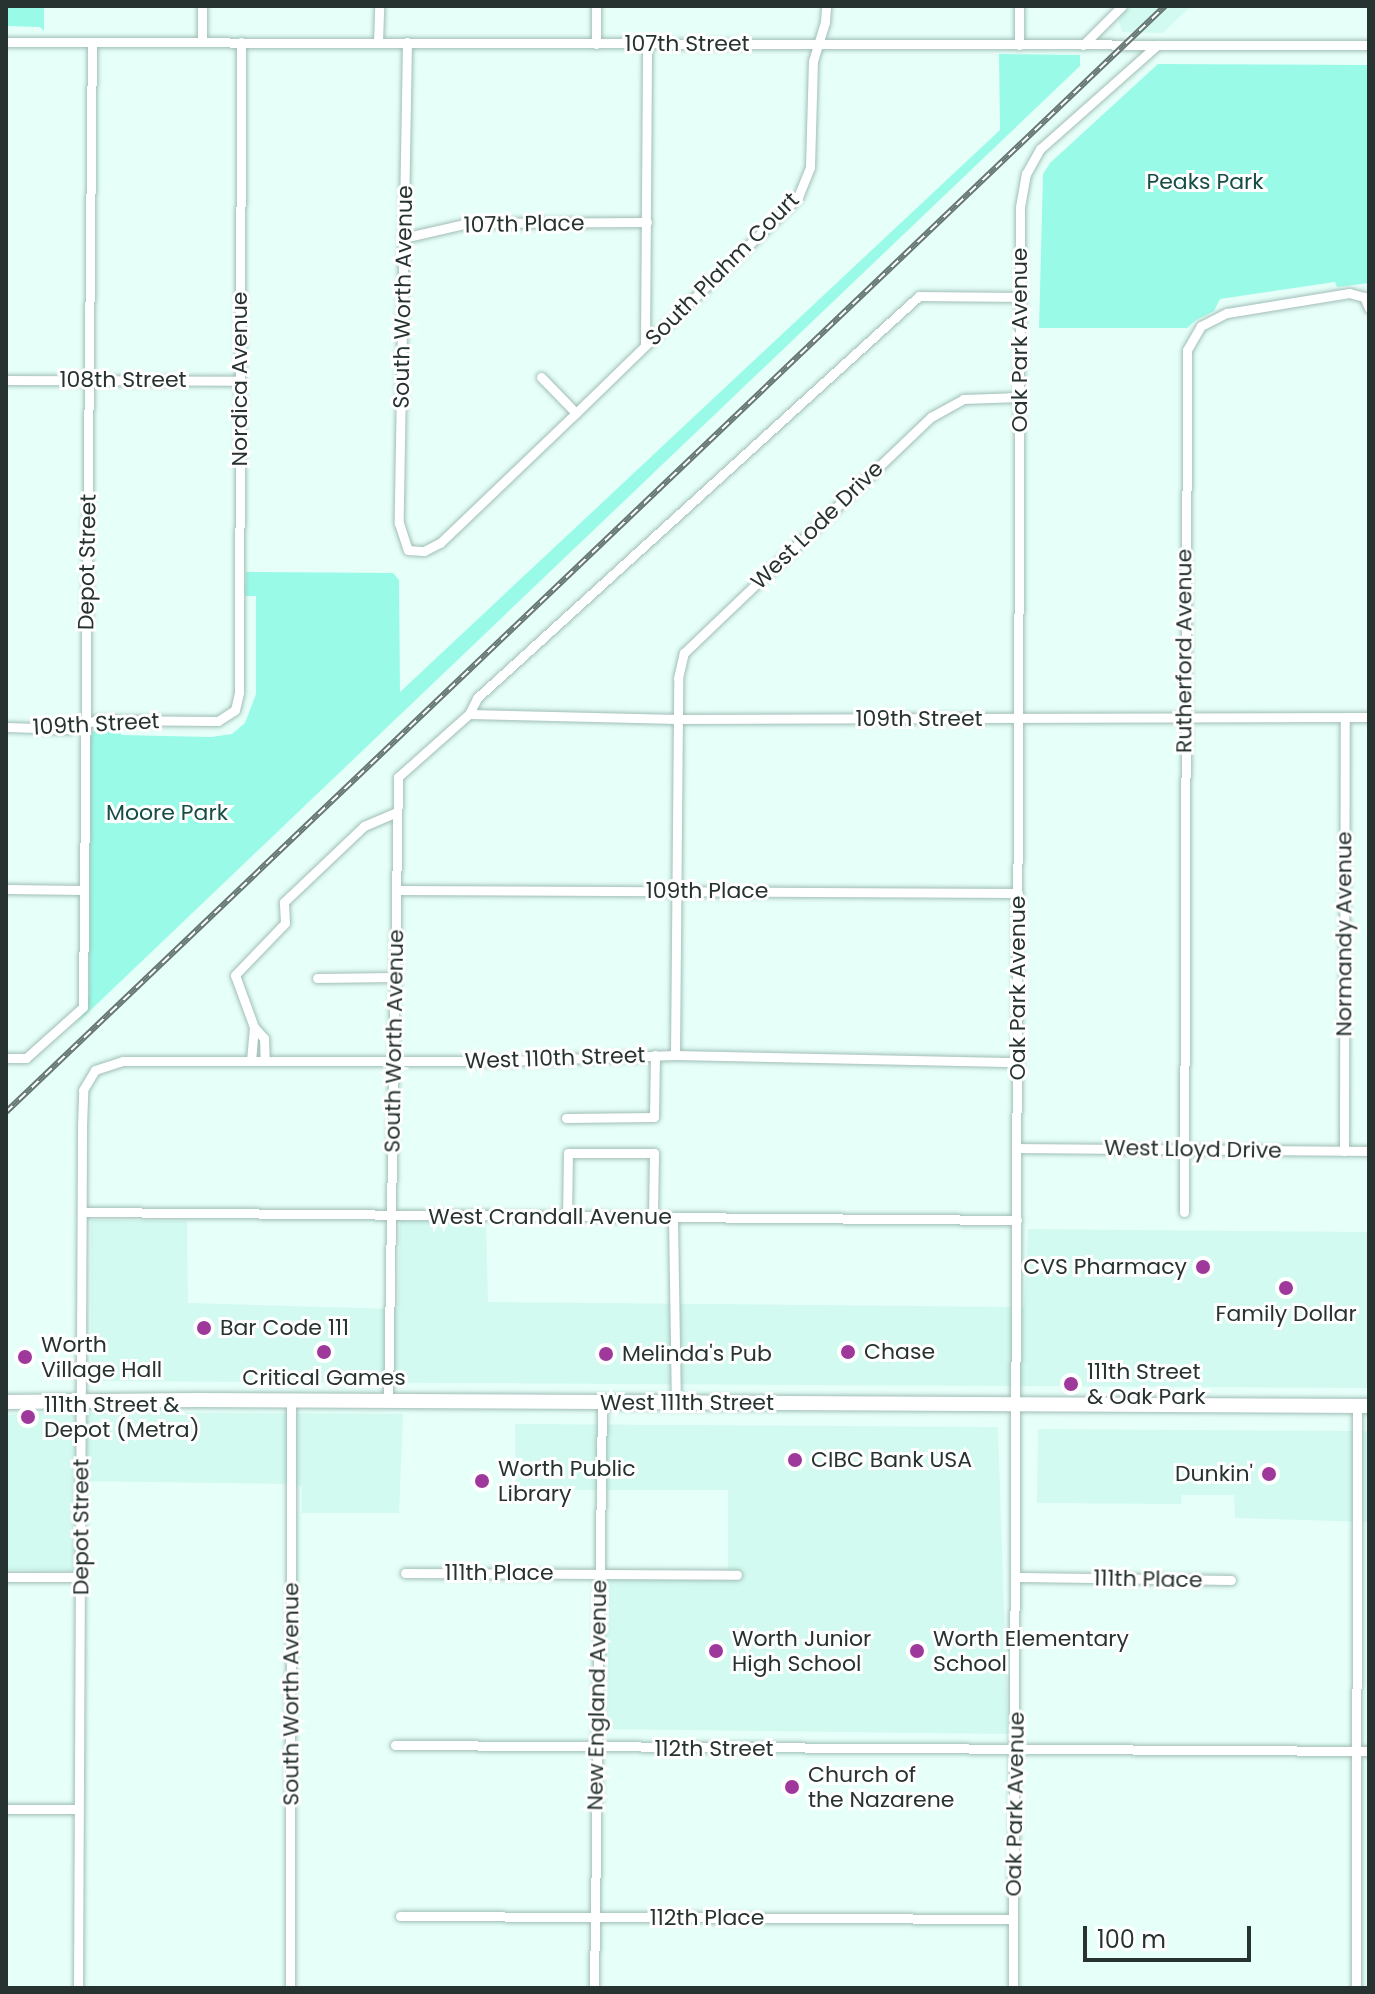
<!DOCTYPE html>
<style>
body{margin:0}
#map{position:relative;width:1375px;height:1994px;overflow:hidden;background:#e6fff9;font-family:Poppins,sans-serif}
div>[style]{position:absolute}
.built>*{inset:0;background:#d2faf0}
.green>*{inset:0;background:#99fbe7}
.roads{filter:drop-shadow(0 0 2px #a1beb7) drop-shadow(0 0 2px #a1beb7)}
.street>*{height:9px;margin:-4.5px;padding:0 4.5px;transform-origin:4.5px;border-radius:4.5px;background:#fff}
.secondary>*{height:14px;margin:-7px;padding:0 7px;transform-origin:7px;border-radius:7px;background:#fff}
.rail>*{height:6px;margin-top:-3px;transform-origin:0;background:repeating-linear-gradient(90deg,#fff 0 9px,#677773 0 18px);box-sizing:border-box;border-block:2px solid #677773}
.dots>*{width:22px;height:22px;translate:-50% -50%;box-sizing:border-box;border:4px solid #fff;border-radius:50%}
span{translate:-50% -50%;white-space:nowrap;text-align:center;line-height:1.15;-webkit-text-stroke:6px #fff;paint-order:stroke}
.street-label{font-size:22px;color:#273330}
.park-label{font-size:22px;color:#164d44}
.poi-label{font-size:22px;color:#273330}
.right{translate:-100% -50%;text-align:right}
.left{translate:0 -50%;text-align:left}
.frame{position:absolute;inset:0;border:8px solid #273330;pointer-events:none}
.scale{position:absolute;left:1083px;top:1926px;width:168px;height:36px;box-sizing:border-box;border:4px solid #273330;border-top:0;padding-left:10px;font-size:24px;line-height:28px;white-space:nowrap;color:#273330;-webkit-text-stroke:6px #fff;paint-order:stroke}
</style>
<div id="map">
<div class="built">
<div style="clip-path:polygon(1127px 6px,1191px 6px,1163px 33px,1122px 32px,1118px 18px)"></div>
<div style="clip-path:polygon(91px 1220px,187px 1221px,188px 1303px,398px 1309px,400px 1221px,486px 1222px,488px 1302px,1024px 1307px,1028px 1229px,1369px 1232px,1369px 1388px,91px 1381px)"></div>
<div style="clip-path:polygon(55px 1412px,403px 1414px,399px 1513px,302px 1513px,302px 1486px,291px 1484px,75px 1481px,76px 1571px,6px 1570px,6px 1415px)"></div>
<div style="clip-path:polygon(515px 1424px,998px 1427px,1008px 1734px,601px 1729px,603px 1571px,728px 1573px,728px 1490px,516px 1490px)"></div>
<div style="clip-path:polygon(1038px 1429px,1369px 1431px,1369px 1522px,1235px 1518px,1234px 1495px,1182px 1495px,1181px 1504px,1037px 1503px)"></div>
</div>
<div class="green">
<div style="clip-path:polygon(6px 6px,44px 6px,44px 31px,40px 27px,6px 26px)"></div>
<div style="clip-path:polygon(999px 54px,1080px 55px,1080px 66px,75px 1025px,84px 1014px,89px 994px,90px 738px,95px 728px,121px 726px,121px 735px,211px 737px,232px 734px,245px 723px,256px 694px,256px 596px,245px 596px,246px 572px,393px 573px,399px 580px,400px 692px,1000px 130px)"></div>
<div style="clip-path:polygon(1158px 64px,1369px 65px,1369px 283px,1337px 287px,1335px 282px,1220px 299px,1214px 311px,1196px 320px,1187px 328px,1039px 328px,1043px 174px,1050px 163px)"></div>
</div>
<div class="roads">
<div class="street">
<div style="left:202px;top:6px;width:36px;rotate:90deg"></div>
<div style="left:1019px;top:6px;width:39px;rotate:90deg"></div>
<div style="left:6px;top:42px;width:1363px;rotate:0.13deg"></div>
<div style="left:378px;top:42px;width:36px;rotate:-88deg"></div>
<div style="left:407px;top:42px;width:481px;rotate:91deg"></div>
<div style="left:399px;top:523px;width:28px;rotate:72deg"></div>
<div style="left:408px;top:550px;width:16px;rotate:4deg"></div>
<div style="left:424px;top:551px;width:18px;rotate:-27deg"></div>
<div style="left:440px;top:543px;width:188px;rotate:-43.7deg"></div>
<div style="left:596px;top:44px;width:38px;rotate:-90deg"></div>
<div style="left:1083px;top:45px;width:55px;rotate:-45deg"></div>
<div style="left:403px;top:238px;width:68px;rotate:-12.8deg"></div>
<div style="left:469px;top:223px;width:178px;rotate:-0.3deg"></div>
<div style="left:645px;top:345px;width:301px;rotate:-89.6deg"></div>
<div style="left:541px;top:377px;width:50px;rotate:45.8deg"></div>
<div style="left:576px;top:413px;width:310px;rotate:-44.2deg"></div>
<div style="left:798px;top:197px;width:32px;rotate:-68deg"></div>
<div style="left:810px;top:167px;width:106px;rotate:-88.4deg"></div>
<div style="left:813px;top:61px;width:41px;rotate:-72.9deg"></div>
<div style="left:825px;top:22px;width:16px;rotate:-86deg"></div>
<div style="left:6px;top:380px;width:234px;rotate:0.2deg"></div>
<div style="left:469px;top:714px;width:208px;rotate:1.4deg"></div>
<div style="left:677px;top:719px;width:692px;rotate:-0.17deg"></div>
<div style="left:6px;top:727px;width:63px;rotate:1.8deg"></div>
<div style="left:69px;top:729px;width:29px;rotate:-18deg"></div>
<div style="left:97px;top:720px;width:121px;rotate:0.5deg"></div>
<div style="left:218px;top:721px;width:20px;rotate:-33deg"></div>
<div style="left:235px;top:710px;width:18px;rotate:-77deg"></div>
<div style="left:239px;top:692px;width:650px;rotate:-89.82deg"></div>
<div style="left:6px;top:889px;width:77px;rotate:0.7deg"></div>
<div style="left:396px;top:890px;width:622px;rotate:0.28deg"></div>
<div style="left:317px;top:978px;width:78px;rotate:-0.7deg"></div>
<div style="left:254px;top:1027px;width:15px;rotate:48deg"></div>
<div style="left:264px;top:1038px;width:23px;rotate:88deg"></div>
<div style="left:675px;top:1055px;width:377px;rotate:-89.5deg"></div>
<div style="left:678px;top:678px;width:26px;rotate:-77deg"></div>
<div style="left:684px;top:653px;width:342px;rotate:-43.7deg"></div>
<div style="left:931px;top:417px;width:37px;rotate:-29deg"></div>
<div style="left:963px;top:399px;width:57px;rotate:-2deg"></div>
<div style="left:6px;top:1058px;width:20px"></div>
<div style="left:26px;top:1058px;width:76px;rotate:-41.8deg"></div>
<div style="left:83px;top:1007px;width:965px;rotate:-89.47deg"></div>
<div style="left:251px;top:1061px;width:34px;rotate:-85deg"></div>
<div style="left:254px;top:1027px;width:55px;rotate:-110.1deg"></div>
<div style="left:235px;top:975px;width:72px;rotate:-46.1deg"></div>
<div style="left:285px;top:923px;width:21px;rotate:-93deg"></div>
<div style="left:284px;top:902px;width:110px;rotate:-43.5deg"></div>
<div style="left:364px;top:826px;width:36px;rotate:-23deg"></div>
<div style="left:566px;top:1118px;width:88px;rotate:-0.7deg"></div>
<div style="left:654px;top:1117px;width:62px;rotate:-89.1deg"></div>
<div style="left:1018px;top:1148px;width:351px;rotate:0.5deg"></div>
<div style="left:1344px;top:1151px;width:434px;rotate:-89.9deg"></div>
<div style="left:82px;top:1212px;width:935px;rotate:0.49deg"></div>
<div style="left:1184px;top:1212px;width:862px;rotate:-89.8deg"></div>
<div style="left:1187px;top:350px;width:28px;rotate:-60deg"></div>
<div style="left:1201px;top:326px;width:29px;rotate:-27deg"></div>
<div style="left:1227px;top:313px;width:124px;rotate:-9.3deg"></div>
<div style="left:1349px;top:293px;width:16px;rotate:15deg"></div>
<div style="left:1364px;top:297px;width:12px;rotate:66deg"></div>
<div style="left:567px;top:1217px;width:64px;rotate:-89.1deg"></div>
<div style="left:568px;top:1153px;width:86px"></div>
<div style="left:654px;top:1153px;width:65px;rotate:90.9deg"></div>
<div style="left:673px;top:1218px;width:185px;rotate:89.1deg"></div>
<div style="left:388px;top:1401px;width:624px;rotate:-89.08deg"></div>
<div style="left:398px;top:777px;width:95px;rotate:-41.6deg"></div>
<div style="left:469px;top:714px;width:18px;rotate:-63deg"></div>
<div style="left:477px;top:698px;width:597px;rotate:-42.29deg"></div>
<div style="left:919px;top:296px;width:101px;rotate:0.6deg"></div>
<div style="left:405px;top:1573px;width:332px;rotate:0.3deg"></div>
<div style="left:6px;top:1577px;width:75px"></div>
<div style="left:1016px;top:1577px;width:215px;rotate:0.8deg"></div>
<div style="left:395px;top:1745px;width:974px;rotate:0.35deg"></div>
<div style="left:6px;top:1809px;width:72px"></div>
<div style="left:400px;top:1916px;width:613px;rotate:0.28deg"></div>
<div style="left:78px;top:1988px;width:861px;rotate:-89.73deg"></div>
<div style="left:82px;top:1127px;width:37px;rotate:-88deg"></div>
<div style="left:83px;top:1090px;width:23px;rotate:-59deg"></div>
<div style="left:95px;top:1070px;width:29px;rotate:-18deg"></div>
<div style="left:123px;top:1061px;width:381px"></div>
<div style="left:504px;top:1061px;width:171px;rotate:-2deg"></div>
<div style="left:675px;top:1055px;width:343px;rotate:1.2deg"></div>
<div style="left:290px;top:1988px;width:587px;rotate:-89.9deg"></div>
<div style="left:594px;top:1988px;width:586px;rotate:-89.22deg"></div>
<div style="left:1013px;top:1988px;width:1781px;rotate:-89.77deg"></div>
<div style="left:1020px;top:207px;width:34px;rotate:-80deg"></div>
<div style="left:1026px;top:174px;width:29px;rotate:-61deg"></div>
<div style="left:1040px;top:149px;width:157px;rotate:-41.6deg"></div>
<div style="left:1356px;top:1988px;width:582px;rotate:-89.9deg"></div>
</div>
<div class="secondary">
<div style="left:6px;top:1402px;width:189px;rotate:-0.6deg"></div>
<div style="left:195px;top:1400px;width:1174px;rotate:0.29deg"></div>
</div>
</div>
<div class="rail">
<div style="left:6px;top:1112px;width:1602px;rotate:-43.66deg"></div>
</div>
<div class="dots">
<div style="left:1203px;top:1267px;background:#9f389b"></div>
<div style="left:1286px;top:1288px;background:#9f389b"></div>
<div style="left:204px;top:1328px;background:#9f389b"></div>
<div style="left:324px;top:1352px;background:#9f389b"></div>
<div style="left:848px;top:1352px;background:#9f389b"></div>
<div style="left:606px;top:1354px;background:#9f389b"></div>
<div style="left:25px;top:1357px;background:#9f389b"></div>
<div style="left:1071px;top:1384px;background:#9f389b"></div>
<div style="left:28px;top:1417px;background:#9f389b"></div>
<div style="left:795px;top:1460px;background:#9f389b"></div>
<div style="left:1269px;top:1474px;background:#9f389b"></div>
<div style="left:482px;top:1481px;background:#9f389b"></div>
<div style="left:716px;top:1651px;background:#9f389b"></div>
<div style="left:917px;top:1651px;background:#9f389b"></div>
<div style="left:792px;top:1787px;background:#9f389b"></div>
</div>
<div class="street-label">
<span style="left:687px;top:44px">107th Street</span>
<span style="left:524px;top:224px;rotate:-1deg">107th Place</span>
<span style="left:722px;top:269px;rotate:-45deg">South Plahm Court</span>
<span style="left:403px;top:297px;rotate:-89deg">South Worth Avenue</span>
<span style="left:1020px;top:340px;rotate:-90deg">Oak Park Avenue</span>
<span style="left:240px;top:379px;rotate:-90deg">Nordica Avenue</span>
<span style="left:123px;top:380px">108th Street</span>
<span style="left:817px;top:525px;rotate:-44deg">West Lode Drive</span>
<span style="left:87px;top:562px;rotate:-89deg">Depot Street</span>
<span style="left:1184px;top:651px;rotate:-90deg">Rutherford Avenue</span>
<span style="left:919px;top:719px">109th Street</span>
<span style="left:96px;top:724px;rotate:-3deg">109th Street</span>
<span style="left:707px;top:891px">109th Place</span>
<span style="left:1344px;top:934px;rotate:-90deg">Normandy Avenue</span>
<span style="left:1018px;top:988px;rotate:-90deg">Oak Park Avenue</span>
<span style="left:394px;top:1041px;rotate:-89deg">South Worth Avenue</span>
<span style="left:555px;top:1058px;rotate:-2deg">West 110th Street</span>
<span style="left:1193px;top:1149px;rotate:1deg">West Lloyd Drive</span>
<span style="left:550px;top:1217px">West Crandall Avenue</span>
<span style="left:687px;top:1403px">West 111th Street</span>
<span style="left:81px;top:1527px;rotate:-90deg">Depot Street</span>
<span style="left:499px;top:1573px">111th Place</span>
<span style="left:1148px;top:1579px;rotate:1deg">111th Place</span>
<span style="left:291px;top:1694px;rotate:-90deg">South Worth Avenue</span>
<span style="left:597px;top:1695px;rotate:-89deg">New England Avenue</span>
<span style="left:714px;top:1749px">112th Street</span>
<span style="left:1015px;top:1804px;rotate:-89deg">Oak Park Avenue</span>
<span style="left:707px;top:1918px">112th Place</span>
</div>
<div class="park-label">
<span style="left:1205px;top:182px">Peaks Park</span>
<span style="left:167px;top:813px">Moore Park</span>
</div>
<div class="poi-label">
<span class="right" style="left:1187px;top:1267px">CVS Pharmacy</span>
<span style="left:1286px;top:1314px">Family Dollar</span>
<span class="left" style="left:220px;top:1328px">Bar Code 111</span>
<span class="left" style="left:41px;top:1357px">Worth<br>Village Hall</span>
<span class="left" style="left:864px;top:1352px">Chase</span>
<span class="left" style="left:622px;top:1354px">Melinda's Pub</span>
<span class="left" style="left:1087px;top:1384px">111th Street<br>&amp; Oak Park</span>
<span style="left:324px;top:1378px">Critical Games</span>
<span class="left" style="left:44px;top:1417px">111th Street &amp;<br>Depot (Metra)</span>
<span class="left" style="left:811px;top:1460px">CIBC Bank USA</span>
<span class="left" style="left:498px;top:1481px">Worth Public<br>Library</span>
<span class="right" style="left:1253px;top:1474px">Dunkin'</span>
<span class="left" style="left:732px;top:1651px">Worth Junior<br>High School</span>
<span class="left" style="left:933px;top:1651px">Worth Elementary<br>School</span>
<span class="left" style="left:808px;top:1787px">Church of<br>the Nazarene</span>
</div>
<div class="frame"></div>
<div class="scale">100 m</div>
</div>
